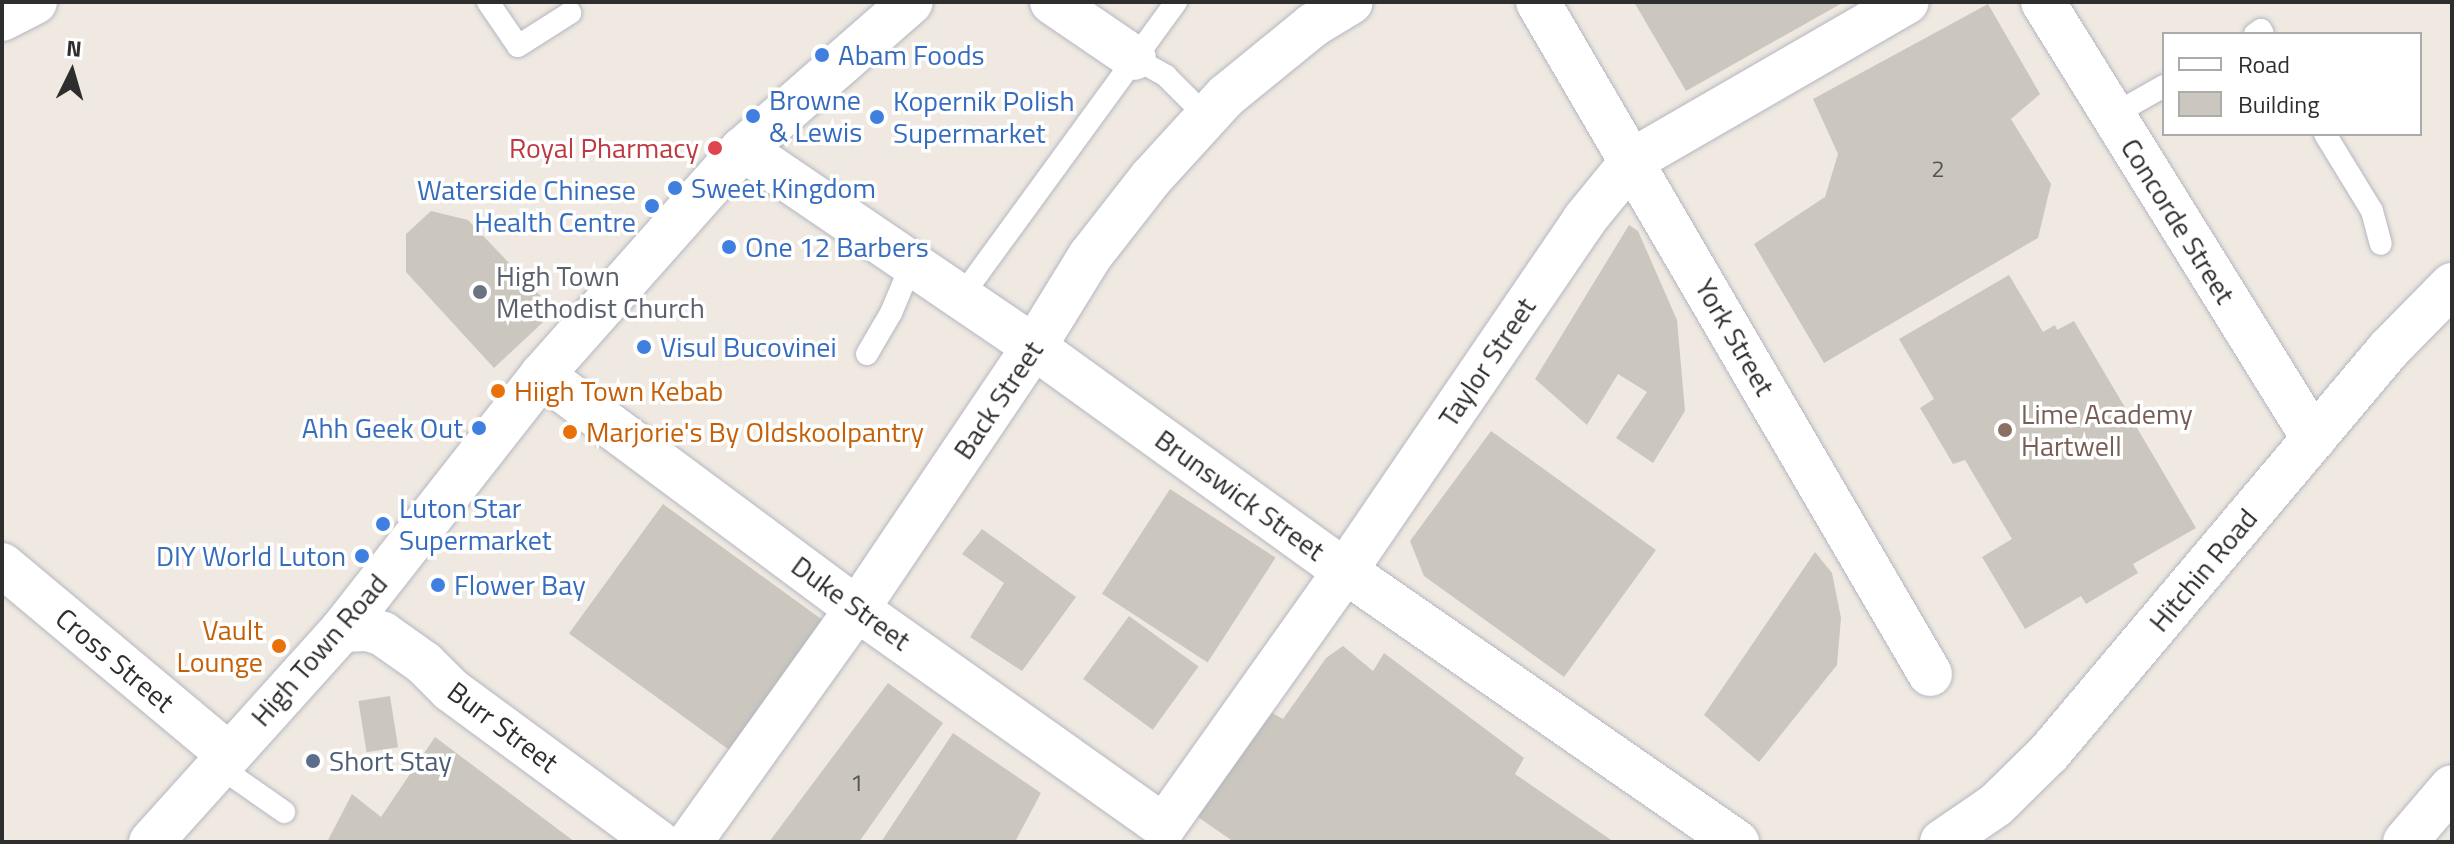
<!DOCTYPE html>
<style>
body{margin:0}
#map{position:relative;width:2454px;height:844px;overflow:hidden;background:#efe9e1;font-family:"Titillium Web",sans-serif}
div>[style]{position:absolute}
.building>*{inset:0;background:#cbc7bf;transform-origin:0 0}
.roads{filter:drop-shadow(0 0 2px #b4b7c1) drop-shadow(0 0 2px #b4b7c1)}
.lane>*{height:22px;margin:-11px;padding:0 11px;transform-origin:11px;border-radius:11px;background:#fff}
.street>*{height:44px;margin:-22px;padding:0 22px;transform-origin:22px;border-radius:22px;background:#fff}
.secondary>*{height:44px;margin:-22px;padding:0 22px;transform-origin:22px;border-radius:22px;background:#fff}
.dots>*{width:22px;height:22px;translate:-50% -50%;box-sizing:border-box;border:4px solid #fff;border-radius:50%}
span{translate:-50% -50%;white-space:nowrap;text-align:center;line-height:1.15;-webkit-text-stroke:7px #fff;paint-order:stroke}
.number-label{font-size:24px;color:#555452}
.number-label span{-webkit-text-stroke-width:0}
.shop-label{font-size:28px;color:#366cbe}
.left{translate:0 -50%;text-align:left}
.right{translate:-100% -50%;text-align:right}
.health-label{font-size:28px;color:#be3a42}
.street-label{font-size:28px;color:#2e2e2e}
.worship-label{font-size:28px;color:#5b616d}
.food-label{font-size:28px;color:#c56008}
.education-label{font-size:28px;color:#785e54}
.service-label{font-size:28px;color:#4e5e75}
.frame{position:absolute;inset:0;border:4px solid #2e2e2e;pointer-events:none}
.legend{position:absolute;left:2162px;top:32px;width:260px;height:104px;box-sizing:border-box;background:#fff;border:2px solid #ababab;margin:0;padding:10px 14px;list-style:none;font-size:24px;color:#2e2e2e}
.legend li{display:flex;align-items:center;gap:16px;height:40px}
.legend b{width:40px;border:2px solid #ababab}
.north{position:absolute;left:32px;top:32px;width:80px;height:80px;-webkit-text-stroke:6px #fff;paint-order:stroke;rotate:5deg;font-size:22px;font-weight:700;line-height:32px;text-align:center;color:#2e2e2e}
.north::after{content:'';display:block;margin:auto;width:28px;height:36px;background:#2e2e2e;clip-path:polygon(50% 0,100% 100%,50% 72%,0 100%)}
</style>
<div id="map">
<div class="building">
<div style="clip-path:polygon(1634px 2px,1844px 2px,1686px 91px)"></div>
<div style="clip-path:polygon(1988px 4px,2040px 94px,2011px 119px,2051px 184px,2038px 238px,1824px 363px,1754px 244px,1825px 197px,1838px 154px,1813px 99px)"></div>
<div style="clip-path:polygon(431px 211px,468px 220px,555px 311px,494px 368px,406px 272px,406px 234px)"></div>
<div style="clip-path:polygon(1629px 225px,1638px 231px,1677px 320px,1685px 411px,1653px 463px,1616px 438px,1647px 392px,1618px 374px,1587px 425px,1535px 379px)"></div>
<div style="clip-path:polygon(2009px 275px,2043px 332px,2055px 325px,2057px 330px,2074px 321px,2196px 528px,2133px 564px,2138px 573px,2086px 604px,2081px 596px,2025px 629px,1982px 557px,2012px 539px,1965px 460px,1953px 464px,1920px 408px,1934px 399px,1899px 339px)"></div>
<div style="clip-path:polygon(1491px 431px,1656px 550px,1564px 677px,1424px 576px,1410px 541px)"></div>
<div style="left:1170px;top:489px;width:126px;height:125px;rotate:33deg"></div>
<div style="left:663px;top:504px;width:202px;height:160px;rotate:36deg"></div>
<div style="clip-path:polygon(982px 529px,1076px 597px,1022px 671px,970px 637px,1004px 583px,962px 554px)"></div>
<div style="clip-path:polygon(1815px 552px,1832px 573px,1841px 618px,1837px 665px,1759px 762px,1704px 715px)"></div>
<div style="left:1129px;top:616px;width:86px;height:78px;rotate:36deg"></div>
<div style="clip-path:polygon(1343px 646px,1373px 671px,1384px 653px,1524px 758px,1515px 774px,1614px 842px,1234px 842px,1195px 815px,1267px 710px,1283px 719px,1326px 658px)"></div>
<div style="clip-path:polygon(888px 683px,943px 723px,859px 842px,769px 842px)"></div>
<div style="left:390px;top:696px;width:52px;height:32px;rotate:81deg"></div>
<div style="clip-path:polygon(953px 733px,1041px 793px,1015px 842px,881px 842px)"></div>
<div style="clip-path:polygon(435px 737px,575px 842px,327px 842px,352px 794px,381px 817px)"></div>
</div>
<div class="roads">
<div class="lane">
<div style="left:488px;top:2px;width:53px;rotate:55.7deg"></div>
<div style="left:518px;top:46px;width:62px;rotate:-32.4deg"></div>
<div style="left:2255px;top:34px;width:7px;rotate:-34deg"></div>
<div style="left:2261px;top:30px;width:4px;rotate:63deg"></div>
<div style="left:1134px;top:58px;width:37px;rotate:29deg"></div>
<div style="left:1166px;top:76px;width:58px;rotate:45deg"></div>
<div style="left:2113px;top:115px;width:59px;rotate:-29.6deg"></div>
<div style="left:2325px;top:134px;width:90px;rotate:58.6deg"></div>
<div style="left:2372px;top:211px;width:34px;rotate:75deg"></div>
<div style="left:961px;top:297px;width:365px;rotate:-53.9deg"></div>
<div style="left:867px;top:354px;width:48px;rotate:-59.7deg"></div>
<div style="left:891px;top:313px;width:54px;rotate:-67.2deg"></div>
<div style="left:217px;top:765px;width:82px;rotate:35deg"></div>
</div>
<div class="street">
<div style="left:1052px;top:2px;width:99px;rotate:34.3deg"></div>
<div style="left:1538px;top:2px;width:778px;rotate:59.74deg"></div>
<div style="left:2043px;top:2px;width:514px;rotate:58.2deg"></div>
<div style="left:2px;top:19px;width:37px;rotate:-27deg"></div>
<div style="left:743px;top:149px;width:352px;rotate:34.2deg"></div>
<div style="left:1034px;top:347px;width:383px;rotate:35.8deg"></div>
<div style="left:1345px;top:571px;width:477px;rotate:34.7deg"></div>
<div style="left:542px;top:375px;width:392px;rotate:36.6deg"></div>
<div style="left:857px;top:609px;width:376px;rotate:35.3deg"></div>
<div style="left:1164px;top:826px;width:313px;rotate:-54.6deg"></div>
<div style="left:1345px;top:571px;width:425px;rotate:-55.7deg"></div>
<div style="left:1584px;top:220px;width:77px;rotate:-50.8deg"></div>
<div style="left:1633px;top:160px;width:316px;rotate:-30deg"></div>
<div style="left:2px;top:565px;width:295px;rotate:39.9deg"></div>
<div style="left:342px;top:630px;width:26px;rotate:-2deg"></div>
<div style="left:368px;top:629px;width:16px;rotate:18deg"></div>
<div style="left:383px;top:634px;width:50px;rotate:35.3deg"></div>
<div style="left:424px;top:663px;width:38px;rotate:45deg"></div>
<div style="left:451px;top:690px;width:257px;rotate:36.3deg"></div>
<div style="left:151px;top:842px;width:285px;rotate:-48deg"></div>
<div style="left:342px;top:630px;width:324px;rotate:-51.9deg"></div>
<div style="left:542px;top:375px;width:302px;rotate:-48.4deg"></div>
<div style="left:743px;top:149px;width:223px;rotate:-41.2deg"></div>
<div style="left:690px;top:842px;width:287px;rotate:-54.4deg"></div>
<div style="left:857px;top:609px;width:316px;rotate:-56deg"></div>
<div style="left:1034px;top:347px;width:107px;rotate:-58.4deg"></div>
<div style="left:1090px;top:256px;width:99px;rotate:-52deg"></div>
<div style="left:1151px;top:178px;width:111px;rotate:-47.6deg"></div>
<div style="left:1226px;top:96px;width:112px;rotate:-39.2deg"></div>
<div style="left:1313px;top:25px;width:44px;rotate:-31.2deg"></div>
<div style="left:2405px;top:842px;width:72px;rotate:-49.5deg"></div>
</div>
<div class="secondary">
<div style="left:1942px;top:842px;width:65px;rotate:-34.4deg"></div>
<div style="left:1996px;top:805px;width:74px;rotate:-44.5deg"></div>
<div style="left:2049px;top:753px;width:528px;rotate:-49.92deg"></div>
<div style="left:2389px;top:349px;width:90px;rotate:-45.5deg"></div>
</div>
</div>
<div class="dots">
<div style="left:822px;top:55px;background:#3f7fe0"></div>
<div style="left:753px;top:116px;background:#3f7fe0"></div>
<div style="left:877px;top:117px;background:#3f7fe0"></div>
<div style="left:715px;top:148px;background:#e0444e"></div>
<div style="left:675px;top:188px;background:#3f7fe0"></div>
<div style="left:652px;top:206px;background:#3f7fe0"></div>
<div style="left:729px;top:247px;background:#3f7fe0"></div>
<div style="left:480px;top:292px;background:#6b7280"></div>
<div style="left:644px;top:347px;background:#3f7fe0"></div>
<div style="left:498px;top:391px;background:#e8710a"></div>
<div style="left:479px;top:428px;background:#3f7fe0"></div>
<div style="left:2005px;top:430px;background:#8d6e63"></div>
<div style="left:570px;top:432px;background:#e8710a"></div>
<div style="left:383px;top:524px;background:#3f7fe0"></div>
<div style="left:362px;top:556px;background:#3f7fe0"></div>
<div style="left:438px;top:585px;background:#3f7fe0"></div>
<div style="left:279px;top:646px;background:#e8710a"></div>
<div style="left:313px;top:761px;background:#5c6f8a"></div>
</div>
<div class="number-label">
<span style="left:1938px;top:169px">2</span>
<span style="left:857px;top:783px">1</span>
</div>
<div class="shop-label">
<span class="left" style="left:838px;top:55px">Abam Foods</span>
<span class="left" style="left:769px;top:116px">Browne<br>&amp; Lewis</span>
<span class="left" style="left:893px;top:117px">Kopernik Polish<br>Supermarket</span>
<span class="left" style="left:691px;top:188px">Sweet Kingdom</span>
<span class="right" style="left:636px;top:206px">Waterside Chinese<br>Health Centre</span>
<span class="left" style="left:745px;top:247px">One 12 Barbers</span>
<span class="left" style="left:660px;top:347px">Visul Bucovinei</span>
<span class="right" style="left:463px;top:428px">Ahh Geek Out</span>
<span class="left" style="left:399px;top:524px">Luton Star<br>Supermarket</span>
<span class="right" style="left:346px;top:556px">DIY World Luton</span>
<span class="left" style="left:454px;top:585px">Flower Bay</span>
</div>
<div class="health-label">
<span class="right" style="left:699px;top:148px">Royal Pharmacy</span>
</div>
<div class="street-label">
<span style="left:2178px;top:221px;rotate:58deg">Concorde Street</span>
<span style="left:1735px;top:337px;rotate:60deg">York Street</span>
<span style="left:1487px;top:362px;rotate:-56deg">Taylor Street</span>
<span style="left:998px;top:400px;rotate:-56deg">Back Street</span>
<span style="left:1240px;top:495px;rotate:36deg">Brunswick Street</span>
<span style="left:2203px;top:570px;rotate:-50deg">Hitchin Road</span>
<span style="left:851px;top:603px;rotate:36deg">Duke Street</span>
<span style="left:319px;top:650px;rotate:-49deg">High Town Road</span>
<span style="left:115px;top:660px;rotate:40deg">Cross Street</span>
<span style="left:503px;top:727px;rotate:37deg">Burr Street</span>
</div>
<div class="worship-label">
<span class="left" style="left:496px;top:292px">High Town<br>Methodist Church</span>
</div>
<div class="food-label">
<span class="left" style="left:514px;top:391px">Hiigh Town Kebab</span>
<span class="left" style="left:586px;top:432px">Marjorie's By Oldskoolpantry</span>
<span class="right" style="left:263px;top:646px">Vault<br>Lounge</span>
</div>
<div class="education-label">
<span class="left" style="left:2021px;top:430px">Lime Academy<br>Hartwell</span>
</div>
<div class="service-label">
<span class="left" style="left:329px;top:761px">Short Stay</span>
</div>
<div class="frame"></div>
<ul class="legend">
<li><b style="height:10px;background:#fff"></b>Road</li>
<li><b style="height:22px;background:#cbc7bf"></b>Building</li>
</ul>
<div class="north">N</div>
</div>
